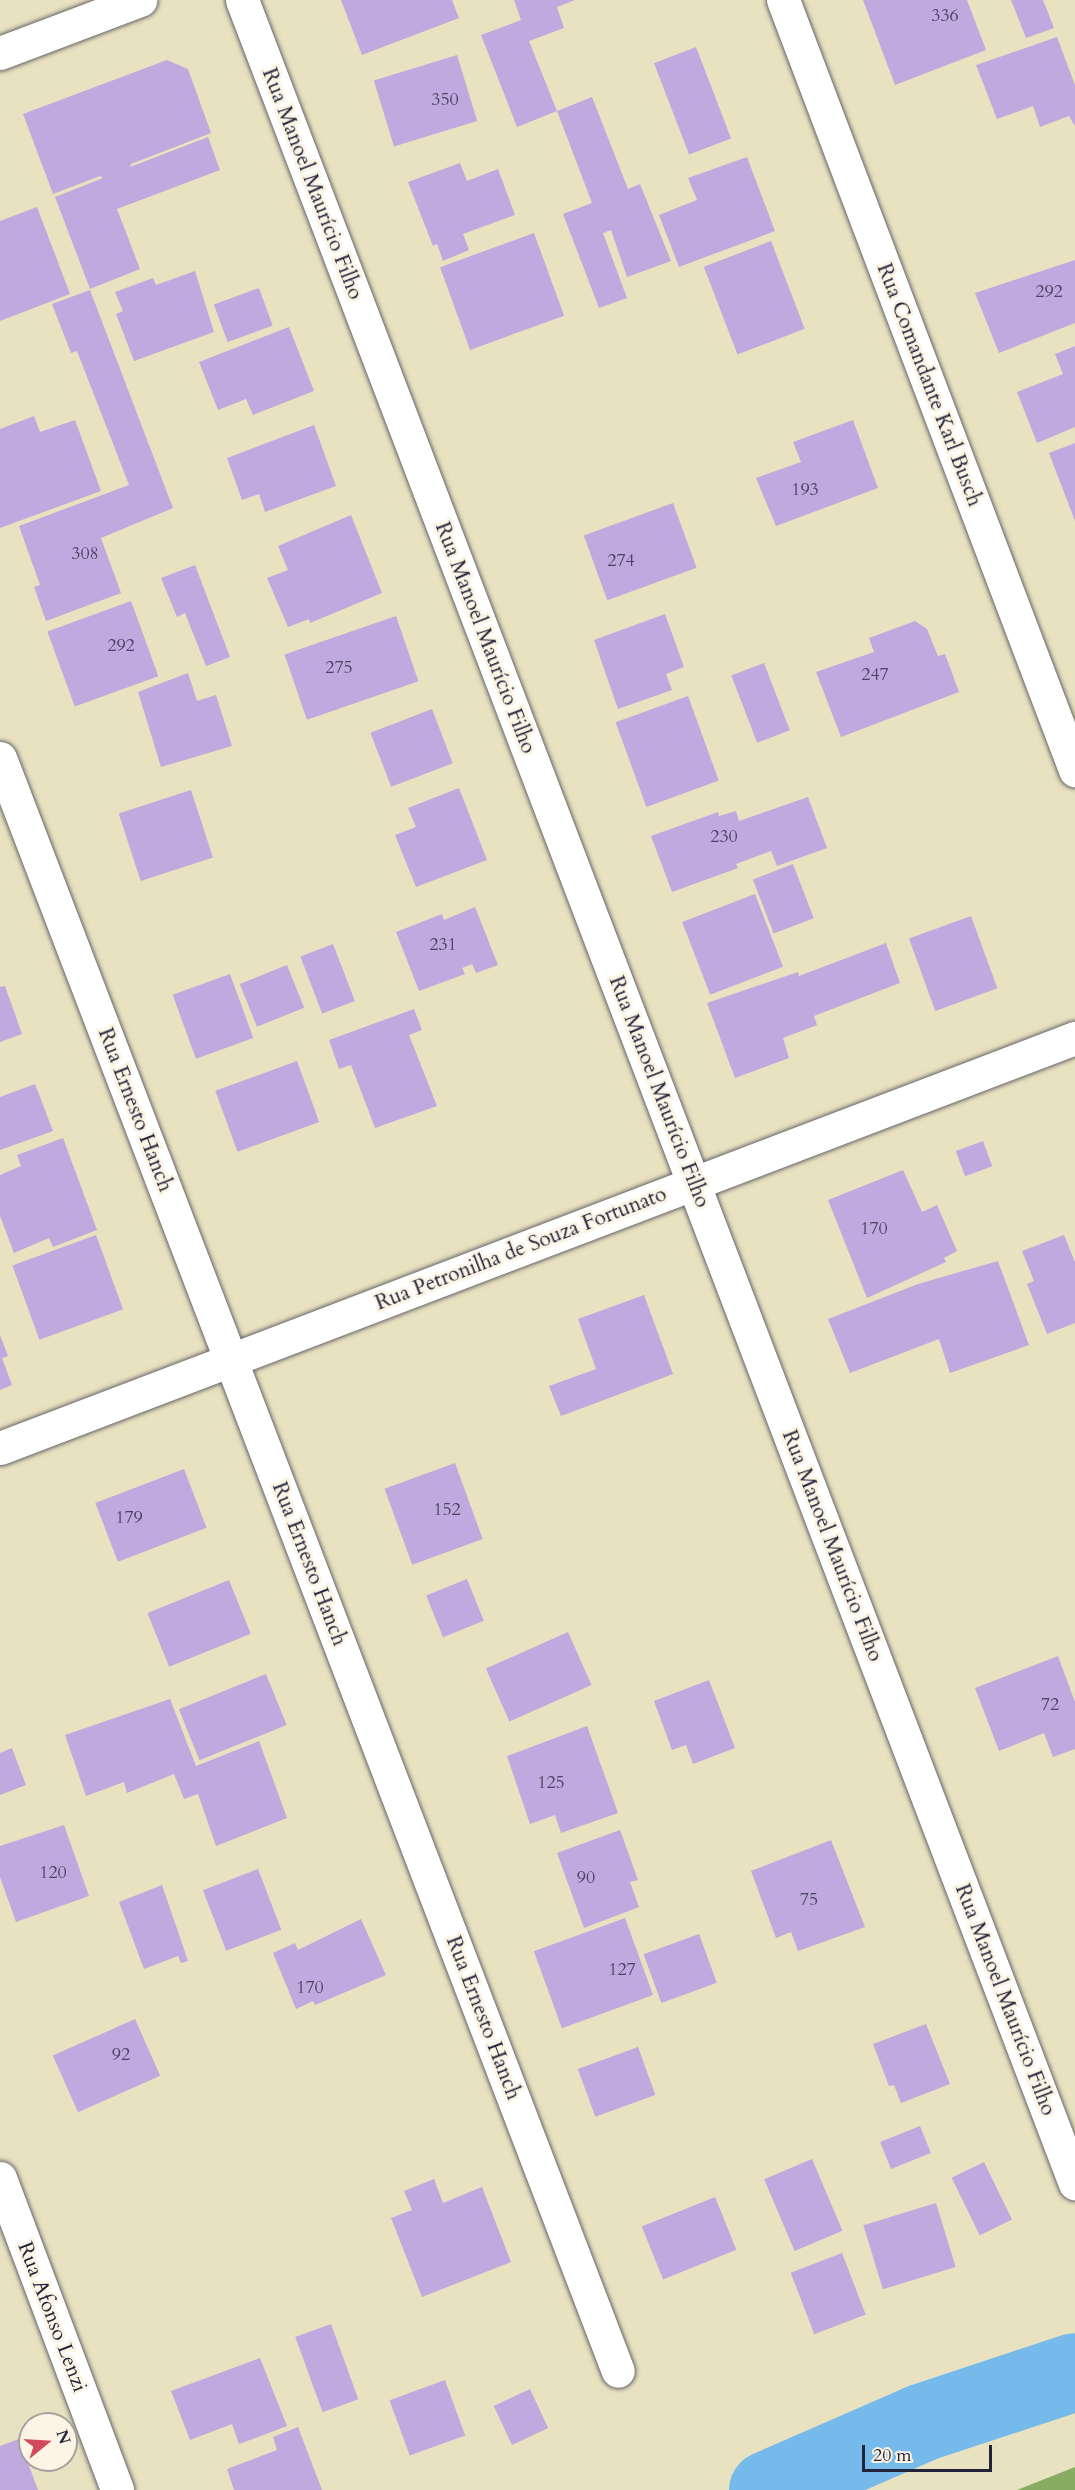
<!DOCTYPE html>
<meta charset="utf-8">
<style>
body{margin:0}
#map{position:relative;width:1075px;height:2490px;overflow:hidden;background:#e9e2c0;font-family:Cardo,serif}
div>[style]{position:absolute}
.forest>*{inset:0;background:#87ac62}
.river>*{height:78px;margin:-39px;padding:0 39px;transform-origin:39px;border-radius:39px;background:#76baec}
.building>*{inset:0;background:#c0a9de;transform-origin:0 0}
.roads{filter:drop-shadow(0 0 2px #68656a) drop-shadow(0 0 2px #68656a)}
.minor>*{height:33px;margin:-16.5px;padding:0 16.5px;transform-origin:16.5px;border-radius:16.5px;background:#fff}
span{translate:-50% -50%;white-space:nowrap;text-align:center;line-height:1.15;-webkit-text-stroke:6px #fcf5e5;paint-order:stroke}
.number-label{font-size:18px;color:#4a4464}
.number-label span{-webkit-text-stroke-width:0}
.street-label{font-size:21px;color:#22223b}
.north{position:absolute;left:18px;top:2412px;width:60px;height:60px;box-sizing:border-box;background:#fcf5e5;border:2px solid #a5a1a1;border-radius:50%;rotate:72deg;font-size:16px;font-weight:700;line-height:24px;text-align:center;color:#22223b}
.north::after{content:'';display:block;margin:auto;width:21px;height:27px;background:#d1495b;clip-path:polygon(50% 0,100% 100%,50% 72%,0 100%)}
.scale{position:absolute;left:862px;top:2445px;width:130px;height:27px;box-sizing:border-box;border:3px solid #22223b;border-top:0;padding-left:8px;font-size:18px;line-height:21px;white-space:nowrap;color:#22223b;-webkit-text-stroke:4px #fcf5e5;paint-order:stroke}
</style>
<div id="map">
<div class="forest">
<div style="clip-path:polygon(1075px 2467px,1075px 2490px,1017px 2490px)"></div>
</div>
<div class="river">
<div style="left:768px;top:2490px;width:167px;rotate:-23.6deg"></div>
<div style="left:921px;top:2423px;width:162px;rotate:-18.3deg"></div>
</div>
<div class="building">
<div style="clip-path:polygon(341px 0,452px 0,459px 18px,362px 55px)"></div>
<div style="clip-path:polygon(514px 0,575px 0,557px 7px,564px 28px,529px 41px,557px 111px,517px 127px,481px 35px,521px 20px)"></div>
<div style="clip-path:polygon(863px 0,967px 0,986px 50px,895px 85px)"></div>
<div style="clip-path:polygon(1011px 0,1043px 0,1054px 28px,1026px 38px)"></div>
<div style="clip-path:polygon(1057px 37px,1075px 85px,1075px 126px,1069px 116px,1040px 127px,1033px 106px,997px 119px,976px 65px)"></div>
<div style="left:696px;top:47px;width:98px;height:45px;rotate:69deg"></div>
<div style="left:457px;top:55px;width:69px;height:87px;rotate:73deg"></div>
<div style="clip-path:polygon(167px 60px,188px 69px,211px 133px,131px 164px,130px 167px,208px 137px,220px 170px,117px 209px,140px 269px,90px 289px,55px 197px,103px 178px,100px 176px,53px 194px,23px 114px)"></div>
<div style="clip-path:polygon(592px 97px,628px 189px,640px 184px,671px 261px,627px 277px,611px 230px,603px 233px,627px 298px,599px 308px,563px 214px,592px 203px,557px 111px)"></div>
<div style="clip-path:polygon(747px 157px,775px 231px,679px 267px,659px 215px,697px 200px,688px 178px)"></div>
<div style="clip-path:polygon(460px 163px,467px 181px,498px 169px,515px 215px,463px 234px,469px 250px,443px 261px,437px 244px,433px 246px,408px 182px)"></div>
<div style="clip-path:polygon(37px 207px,70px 294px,0 321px,0 221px)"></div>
<div style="left:534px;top:233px;width:88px;height:100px;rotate:70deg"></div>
<div style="left:771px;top:241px;width:94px;height:72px;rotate:69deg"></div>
<div style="clip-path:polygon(1075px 260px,1075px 323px,999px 353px,975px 293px)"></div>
<div style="clip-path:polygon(195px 271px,214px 332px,134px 361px,116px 314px,123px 311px,115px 292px,153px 278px,156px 285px)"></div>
<div style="left:259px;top:288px;width:40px;height:48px;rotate:70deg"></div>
<div style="clip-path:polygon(90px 290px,173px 508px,101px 538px,121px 593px,46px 621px,34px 587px,40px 585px,19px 526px,129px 485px,77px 351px,71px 353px,52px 304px)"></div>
<div style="clip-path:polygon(289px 327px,314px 391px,253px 415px,246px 399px,218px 410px,199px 362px)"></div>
<div style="clip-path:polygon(1075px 346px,1075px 427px,1037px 443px,1017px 392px,1063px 374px,1055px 354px)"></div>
<div style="clip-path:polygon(34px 416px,40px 432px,75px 420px,101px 491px,0 528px,0 429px)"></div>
<div style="clip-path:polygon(853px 420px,878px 488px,776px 526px,756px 478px,801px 462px,793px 442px)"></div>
<div style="clip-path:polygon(314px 425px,336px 486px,265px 512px,259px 494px,242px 500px,227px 458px)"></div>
<div style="clip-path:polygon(1075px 443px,1075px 521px,1049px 453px)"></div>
<div style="left:673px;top:503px;width:69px;height:95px;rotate:70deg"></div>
<div style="clip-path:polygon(351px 515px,382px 593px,310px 623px,309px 619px,288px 627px,267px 578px,288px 570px,278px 546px)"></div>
<div style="clip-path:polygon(195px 565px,230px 657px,206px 666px,185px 613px,177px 617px,161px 578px)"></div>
<div style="left:131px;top:601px;width:80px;height:89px;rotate:70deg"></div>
<div style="clip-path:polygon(665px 614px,684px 667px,666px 674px,672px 690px,618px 709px,594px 640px)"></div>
<div style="left:396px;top:616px;width:69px;height:118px;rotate:71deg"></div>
<div style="clip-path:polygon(915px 621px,927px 629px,938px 656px,945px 654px,959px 692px,841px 737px,816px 672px,874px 652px,869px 638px)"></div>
<div style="left:764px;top:663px;width:72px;height:35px;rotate:69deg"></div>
<div style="clip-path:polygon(188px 673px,197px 701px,216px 695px,232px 746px,161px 767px,138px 692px)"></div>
<div style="left:688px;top:696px;width:90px;height:77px;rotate:70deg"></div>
<div style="left:432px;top:709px;width:58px;height:66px;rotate:69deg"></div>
<div style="clip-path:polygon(459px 788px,487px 860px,416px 887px,395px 835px,416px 827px,408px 808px)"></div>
<div style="left:191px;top:790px;width:71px;height:76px;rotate:72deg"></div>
<div style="clip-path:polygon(808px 797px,827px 848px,777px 866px,771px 851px,736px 864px,738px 868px,672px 892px,651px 836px,718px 812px,719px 816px,736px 811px,739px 821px)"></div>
<div style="left:793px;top:864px;width:58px;height:43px;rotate:69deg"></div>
<div style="left:755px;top:894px;width:78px;height:78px;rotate:69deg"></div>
<div style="clip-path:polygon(475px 907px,498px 965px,476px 973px,472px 964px,462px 968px,465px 974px,419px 991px,396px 932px,442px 914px,444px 920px)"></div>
<div style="left:971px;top:916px;width:77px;height:66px;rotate:70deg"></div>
<div style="clip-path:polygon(886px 943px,900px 983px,814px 1016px,817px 1025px,783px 1038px,789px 1058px,735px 1078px,707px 1003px,798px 972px,799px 976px)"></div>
<div style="left:333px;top:944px;width:61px;height:35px;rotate:69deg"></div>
<div style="left:287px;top:965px;width:46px;height:51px;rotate:68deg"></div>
<div style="left:230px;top:974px;width:68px;height:61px;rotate:70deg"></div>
<div style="clip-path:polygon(5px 986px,22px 1034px,0 1042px,0 987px)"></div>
<div style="clip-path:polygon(414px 1009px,422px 1030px,409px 1035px,437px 1106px,375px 1128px,351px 1065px,339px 1069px,329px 1040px)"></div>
<div style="left:297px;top:1061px;width:65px;height:87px;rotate:70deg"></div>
<div style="clip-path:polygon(35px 1084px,53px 1131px,0 1150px,0 1097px)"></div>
<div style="clip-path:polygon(63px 1138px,97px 1230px,53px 1247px,49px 1238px,14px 1253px,0 1216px,0 1175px,21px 1166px,17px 1155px)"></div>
<div style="left:983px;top:1141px;width:27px;height:29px;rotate:70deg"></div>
<div style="clip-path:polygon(903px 1170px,922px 1212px,937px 1205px,957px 1251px,944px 1258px,946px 1262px,867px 1298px,828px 1200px)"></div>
<div style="left:96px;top:1235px;width:79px;height:89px;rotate:70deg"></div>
<div style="clip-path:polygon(1064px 1235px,1075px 1262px,1075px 1323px,1047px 1334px,1027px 1284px,1034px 1281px,1022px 1251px)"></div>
<div style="clip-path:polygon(998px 1261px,1029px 1345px,950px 1373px,939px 1339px,850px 1373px,828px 1319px,918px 1284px)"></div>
<div style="clip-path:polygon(644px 1295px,673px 1374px,561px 1416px,549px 1386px,596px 1369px,578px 1319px)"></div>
<div style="clip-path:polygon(0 1335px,8px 1356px,2px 1358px,12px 1385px,0 1390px)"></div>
<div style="left:455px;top:1463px;width:81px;height:75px;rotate:70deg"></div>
<div style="left:184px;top:1469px;width:63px;height:95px;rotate:69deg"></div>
<div style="left:467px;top:1579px;width:45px;height:44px;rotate:68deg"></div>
<div style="left:229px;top:1580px;width:58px;height:88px;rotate:68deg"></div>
<div style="left:568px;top:1632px;width:58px;height:90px;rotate:66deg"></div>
<div style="clip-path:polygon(1058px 1656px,1075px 1702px,1075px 1749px,1053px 1757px,1044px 1733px,999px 1751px,975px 1688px)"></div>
<div style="left:266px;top:1674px;width:55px;height:94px;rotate:68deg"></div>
<div style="clip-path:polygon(709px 1680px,735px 1748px,693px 1764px,686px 1745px,672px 1750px,654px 1701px)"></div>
<div style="clip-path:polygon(170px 1699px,196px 1766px,259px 1741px,287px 1818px,216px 1846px,198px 1794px,184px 1799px,174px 1774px,127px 1793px,124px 1782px,86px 1796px,65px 1735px)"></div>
<div style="clip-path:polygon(587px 1726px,618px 1813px,561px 1833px,555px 1815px,530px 1824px,507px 1756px)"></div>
<div style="clip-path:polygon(12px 1748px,26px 1785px,0 1795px,0 1753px)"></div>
<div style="clip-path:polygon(64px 1825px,89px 1896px,16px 1922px,0 1877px,0 1846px)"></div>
<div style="clip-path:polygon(620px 1830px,638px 1880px,630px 1882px,639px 1907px,584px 1928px,557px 1853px)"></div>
<div style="clip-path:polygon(831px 1840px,865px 1927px,798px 1951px,791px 1932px,776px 1938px,751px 1871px)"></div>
<div style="left:258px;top:1869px;width:65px;height:59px;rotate:69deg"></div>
<div style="clip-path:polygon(162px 1885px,188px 1961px,181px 1963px,178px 1956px,144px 1969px,119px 1902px)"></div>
<div style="left:625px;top:1918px;width:82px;height:97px;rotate:70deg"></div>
<div style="clip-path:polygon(361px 1919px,386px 1975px,315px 2005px,313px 2001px,296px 2009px,273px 1953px,295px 1943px,298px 1950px)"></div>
<div style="left:699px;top:1934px;width:52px;height:59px;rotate:70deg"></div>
<div style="left:135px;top:2019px;width:62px;height:90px;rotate:66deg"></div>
<div style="clip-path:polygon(926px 2024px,950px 2084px,901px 2103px,894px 2085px,889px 2086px,873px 2044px)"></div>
<div style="left:638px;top:2047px;width:51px;height:64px;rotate:70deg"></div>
<div style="left:920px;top:2126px;width:29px;height:43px;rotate:68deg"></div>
<div style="left:812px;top:2159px;width:78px;height:52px;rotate:67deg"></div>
<div style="left:984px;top:2162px;width:64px;height:36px;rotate:64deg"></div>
<div style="clip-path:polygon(434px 2179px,443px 2203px,482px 2187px,511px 2262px,422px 2297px,391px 2218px,412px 2210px,404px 2191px)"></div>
<div style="left:715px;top:2197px;width:57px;height:79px;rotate:68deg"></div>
<div style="left:936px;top:2203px;width:67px;height:76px;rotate:73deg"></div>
<div style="left:842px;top:2253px;width:66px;height:55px;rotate:69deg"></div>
<div style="left:331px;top:2324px;width:80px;height:38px;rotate:70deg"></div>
<div style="clip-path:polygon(260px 2358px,287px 2426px,239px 2444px,232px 2424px,190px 2440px,171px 2391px)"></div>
<div style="left:445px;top:2380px;width:59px;height:59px;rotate:70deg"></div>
<div style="left:530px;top:2389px;width:43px;height:40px;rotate:65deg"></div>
<div style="clip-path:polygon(298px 2427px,322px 2490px,234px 2490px,227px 2469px,277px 2450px,273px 2437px)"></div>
<div style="clip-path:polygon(19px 2439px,38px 2490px,0 2490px,0 2446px)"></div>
</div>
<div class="roads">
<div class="minor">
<div style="left:242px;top:0;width:2337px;rotate:69.12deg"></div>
<div style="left:783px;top:0;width:824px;rotate:69.23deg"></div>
<div style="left:0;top:53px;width:150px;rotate:-20.7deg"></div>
<div style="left:0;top:758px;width:1727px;rotate:69.04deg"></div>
<div style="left:0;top:1448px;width:1151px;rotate:-20.88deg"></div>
<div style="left:0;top:2178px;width:333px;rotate:69.4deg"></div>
</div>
</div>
<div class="number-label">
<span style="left:945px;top:16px">336</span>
<span style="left:445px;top:100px">350</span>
<span style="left:1049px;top:292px">292</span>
<span style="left:805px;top:490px">193</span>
<span style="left:85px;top:554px">308</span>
<span style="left:621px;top:561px">274</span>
<span style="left:121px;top:646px">292</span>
<span style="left:339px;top:668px">275</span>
<span style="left:875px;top:675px">247</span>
<span style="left:724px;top:837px">230</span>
<span style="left:443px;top:945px">231</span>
<span style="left:874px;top:1229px">170</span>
<span style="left:447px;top:1510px">152</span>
<span style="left:129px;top:1518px">179</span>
<span style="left:1050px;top:1705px">72</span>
<span style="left:551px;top:1783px">125</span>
<span style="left:53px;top:1873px">120</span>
<span style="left:586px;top:1878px">90</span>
<span style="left:809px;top:1900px">75</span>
<span style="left:622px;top:1970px">127</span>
<span style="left:310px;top:1988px">170</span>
<span style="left:121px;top:2055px">92</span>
</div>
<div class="street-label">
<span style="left:312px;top:184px;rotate:69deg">Rua Manoel Maurício Filho</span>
<span style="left:929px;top:385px;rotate:69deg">Rua Comandante Karl Busch</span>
<span style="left:485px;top:638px;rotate:69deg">Rua Manoel Maurício Filho</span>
<span style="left:659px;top:1092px;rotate:69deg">Rua Manoel Maurício Filho</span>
<span style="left:135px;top:1110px;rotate:69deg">Rua Ernesto Hanch</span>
<span style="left:521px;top:1249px;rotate:-21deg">Rua Petronilha de Souza Fortunato</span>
<span style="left:832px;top:1546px;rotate:69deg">Rua Manoel Maurício Filho</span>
<span style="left:309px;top:1564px;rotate:69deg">Rua Ernesto Hanch</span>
<span style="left:1005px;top:2000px;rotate:69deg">Rua Manoel Maurício Filho</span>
<span style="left:483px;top:2018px;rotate:69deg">Rua Ernesto Hanch</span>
<span style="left:52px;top:2317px;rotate:69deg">Rua Afonso Lenzi</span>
</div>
<div class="north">N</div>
<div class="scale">20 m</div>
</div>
